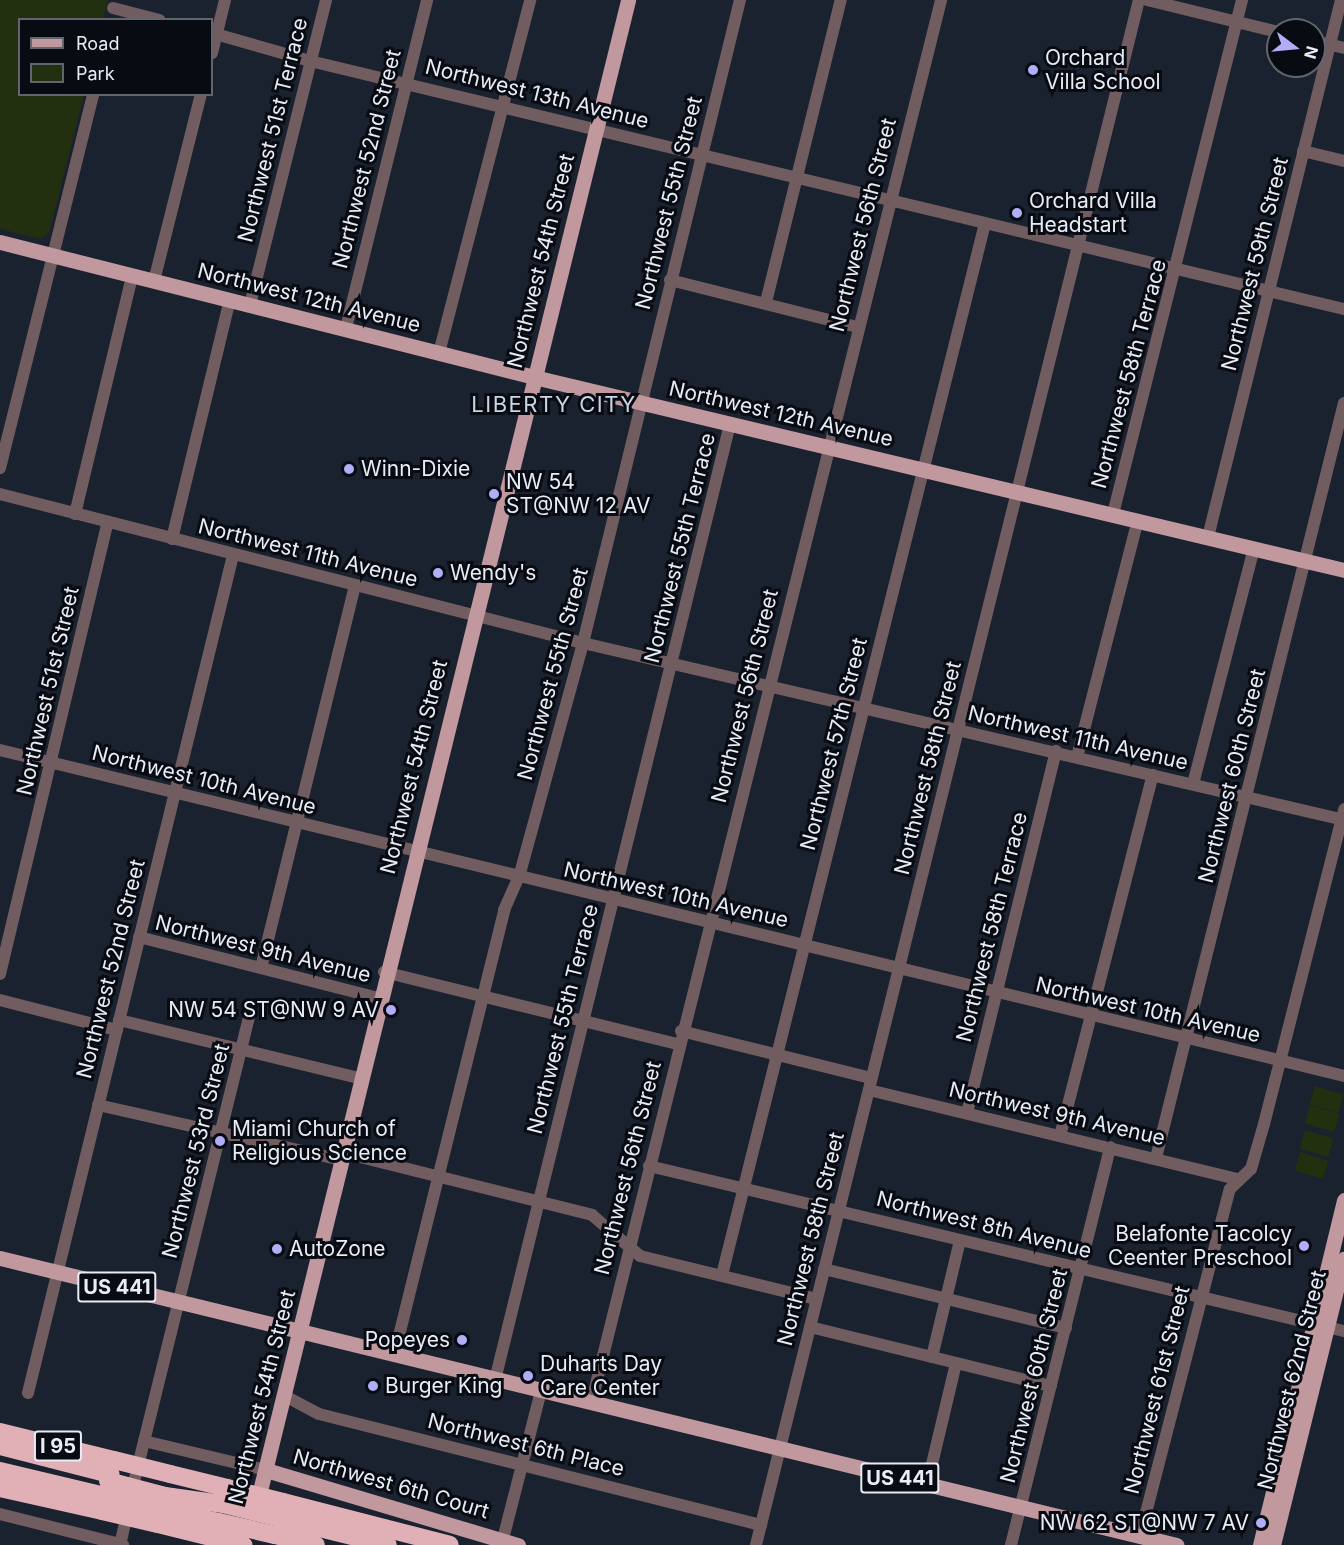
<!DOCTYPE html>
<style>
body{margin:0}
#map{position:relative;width:1344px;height:1545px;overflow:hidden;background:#1a212f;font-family:Inter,sans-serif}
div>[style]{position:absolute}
.green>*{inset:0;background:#22300f;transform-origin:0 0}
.minor>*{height:12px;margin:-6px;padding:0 6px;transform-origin:6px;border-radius:6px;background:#715d5f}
.major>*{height:15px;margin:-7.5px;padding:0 7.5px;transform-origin:7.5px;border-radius:7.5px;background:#c1989d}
.highway>*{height:18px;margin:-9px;padding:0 9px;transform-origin:9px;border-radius:9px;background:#e1b0b6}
.highway-bridge>*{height:18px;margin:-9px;padding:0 9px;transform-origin:9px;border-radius:9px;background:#e1b0b6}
.dots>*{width:16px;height:16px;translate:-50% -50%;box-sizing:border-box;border:3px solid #080b11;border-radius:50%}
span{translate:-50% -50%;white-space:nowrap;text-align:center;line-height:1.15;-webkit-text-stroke:6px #080b11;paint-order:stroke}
.shield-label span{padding:2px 4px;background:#080b11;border:2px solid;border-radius:4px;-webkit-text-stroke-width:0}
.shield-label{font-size:20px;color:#e7ecf6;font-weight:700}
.poi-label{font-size:21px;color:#e7ecf6}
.left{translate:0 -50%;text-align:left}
.right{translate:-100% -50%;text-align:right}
.street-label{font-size:21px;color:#e7ecf6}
.neighbourhood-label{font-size:22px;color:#cad4e7;letter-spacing:1.5px}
.legend{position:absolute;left:18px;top:18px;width:195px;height:78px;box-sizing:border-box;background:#080b11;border:2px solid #61656d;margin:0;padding:8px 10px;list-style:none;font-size:18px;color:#e7ecf6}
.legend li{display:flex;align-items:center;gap:12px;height:30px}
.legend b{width:30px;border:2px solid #61656d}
.north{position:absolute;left:1266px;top:18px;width:60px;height:60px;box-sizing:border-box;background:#080b11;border:2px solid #61656d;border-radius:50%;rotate:106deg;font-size:16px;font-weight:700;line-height:24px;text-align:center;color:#e7ecf6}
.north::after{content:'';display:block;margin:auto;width:21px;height:27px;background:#b2adf9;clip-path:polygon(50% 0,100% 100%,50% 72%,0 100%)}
</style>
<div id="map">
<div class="green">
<div style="clip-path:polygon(0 0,108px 0,103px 19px,20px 20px,20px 94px,84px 95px,49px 233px,41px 239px,0 229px)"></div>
<div style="left:1315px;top:1086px;width:30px;height:19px;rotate:17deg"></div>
<div style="left:1310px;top:1105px;width:31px;height:19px;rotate:17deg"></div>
<div style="left:1305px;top:1130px;width:30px;height:19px;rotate:17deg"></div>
<div style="left:1300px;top:1152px;width:30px;height:19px;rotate:17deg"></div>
</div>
<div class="minor">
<div style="left:1147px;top:0;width:135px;rotate:13.7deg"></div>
<div style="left:113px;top:8px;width:48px;rotate:14.6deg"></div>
<div style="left:212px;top:33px;width:102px;rotate:15.9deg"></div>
<div style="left:310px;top:61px;width:1063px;rotate:13.49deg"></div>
<div style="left:1314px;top:41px;width:31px;rotate:13deg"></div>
<div style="left:212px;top:53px;width:55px;rotate:-76.2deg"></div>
<div style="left:1303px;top:151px;width:42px;rotate:13.7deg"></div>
<div style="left:670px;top:280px;width:193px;rotate:14.1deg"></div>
<div style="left:154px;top:281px;width:193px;rotate:-75.9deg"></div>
<div style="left:766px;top:302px;width:311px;rotate:-76.1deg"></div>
<div style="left:250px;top:305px;width:314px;rotate:-76deg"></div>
<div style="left:346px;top:328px;width:338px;rotate:-76.1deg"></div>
<div style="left:439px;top:353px;width:365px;rotate:-75.5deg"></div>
<div style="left:0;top:468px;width:385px;rotate:-76deg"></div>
<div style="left:0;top:494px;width:602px;rotate:14.34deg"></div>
<div style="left:583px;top:643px;width:781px;rotate:13.09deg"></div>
<div style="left:75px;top:514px;width:245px;rotate:-76.5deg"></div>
<div style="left:1113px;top:514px;width:530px;rotate:-75.91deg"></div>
<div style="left:1208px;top:537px;width:553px;rotate:-76.09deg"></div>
<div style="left:172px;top:539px;width:246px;rotate:-76.4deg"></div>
<div style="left:0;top:750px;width:1383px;rotate:13.63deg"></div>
<div style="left:1077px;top:757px;width:245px;rotate:-75.6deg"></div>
<div style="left:1193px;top:784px;width:244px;rotate:-75.5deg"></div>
<div style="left:139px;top:937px;width:247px;rotate:14.3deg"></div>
<div style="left:261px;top:968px;width:393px;rotate:-76.2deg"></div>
<div style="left:384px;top:972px;width:303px;rotate:13.8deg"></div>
<div style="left:0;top:974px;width:465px;rotate:-76.6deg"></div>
<div style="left:0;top:1000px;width:121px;rotate:14.4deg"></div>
<div style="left:119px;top:1020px;width:246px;rotate:13.6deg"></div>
<div style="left:681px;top:1031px;width:196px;rotate:13.9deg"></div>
<div style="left:869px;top:1090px;width:378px;rotate:13.6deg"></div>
<div style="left:98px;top:1105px;width:246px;rotate:12.7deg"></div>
<div style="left:967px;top:1113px;width:373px;rotate:-76.2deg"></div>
<div style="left:1060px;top:1136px;width:373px;rotate:-75.6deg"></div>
<div style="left:340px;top:1152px;width:260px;rotate:14deg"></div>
<div style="left:592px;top:1215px;width:63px;rotate:40.5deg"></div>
<div style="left:640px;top:1256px;width:182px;rotate:13.7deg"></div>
<div style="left:1156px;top:1158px;width:778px;rotate:-76.02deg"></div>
<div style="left:649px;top:1166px;width:714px;rotate:13.36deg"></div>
<div style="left:824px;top:1269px;width:249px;rotate:13.7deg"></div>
<div style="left:722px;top:1275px;width:1084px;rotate:-75.96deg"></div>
<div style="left:810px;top:1327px;width:248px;rotate:13.8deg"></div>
<div style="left:394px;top:1356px;width:459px;rotate:-76.1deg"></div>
<div style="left:504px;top:910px;width:36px;rotate:-66deg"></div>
<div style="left:519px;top:877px;width:243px;rotate:-74.7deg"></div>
<div style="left:583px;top:643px;width:662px;rotate:-76.28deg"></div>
<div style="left:932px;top:1357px;width:120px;rotate:-76.5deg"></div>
<div style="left:495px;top:1380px;width:984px;rotate:-76.19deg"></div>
<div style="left:28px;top:1393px;width:863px;rotate:-76.25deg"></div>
<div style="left:285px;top:1396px;width:38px;rotate:28deg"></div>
<div style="left:319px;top:1414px;width:456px;rotate:14.1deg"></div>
<div style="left:591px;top:1404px;width:1447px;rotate:-76deg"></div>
<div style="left:144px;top:1441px;width:125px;rotate:13.4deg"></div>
<div style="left:927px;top:1485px;width:125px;rotate:-76.6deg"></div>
<div style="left:131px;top:1494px;width:496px;rotate:-76.1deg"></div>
<div style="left:0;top:1514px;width:127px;rotate:14.1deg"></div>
<div style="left:1140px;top:1536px;width:358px;rotate:-75.5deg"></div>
<div style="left:1230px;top:1189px;width:29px;rotate:-44deg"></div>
<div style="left:1251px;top:1169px;width:47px;rotate:-73.9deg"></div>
<div style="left:1264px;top:1124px;width:325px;rotate:-75.7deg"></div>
<div style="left:503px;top:1539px;width:153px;rotate:-75.6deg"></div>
<div style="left:120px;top:1545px;width:35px;rotate:-77deg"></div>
<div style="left:756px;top:1545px;width:1592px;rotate:-76.08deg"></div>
<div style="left:1011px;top:1545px;width:410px;rotate:-76deg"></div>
</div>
<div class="major">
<div style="left:0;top:242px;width:551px;rotate:14.19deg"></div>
<div style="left:534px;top:377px;width:833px;rotate:13.4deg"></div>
<div style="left:0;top:1258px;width:1211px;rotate:13.71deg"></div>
<div style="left:266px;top:1470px;width:263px;rotate:16.6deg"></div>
<div style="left:256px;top:1507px;width:1552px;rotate:-76.13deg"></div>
<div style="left:1260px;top:1545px;width:355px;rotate:-76.3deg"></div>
<div style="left:1273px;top:1545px;width:295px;rotate:-76.1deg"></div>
</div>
<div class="highway">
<div style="left:0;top:1432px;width:117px;rotate:13.8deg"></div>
<div style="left:0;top:1446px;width:114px;rotate:14.3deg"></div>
<div style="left:0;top:1471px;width:108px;rotate:13.4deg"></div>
<div style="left:170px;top:1474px;width:59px;rotate:13.8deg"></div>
<div style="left:0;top:1488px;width:105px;rotate:12.7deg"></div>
<div style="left:165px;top:1496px;width:59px;rotate:7.9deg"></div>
<div style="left:283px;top:1502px;width:172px;rotate:14.4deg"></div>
<div style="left:162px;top:1510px;width:58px;rotate:11.9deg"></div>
<div style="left:279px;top:1518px;width:112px;rotate:13.9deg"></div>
<div style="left:158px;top:1524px;width:88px;rotate:13.9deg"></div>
<div style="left:275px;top:1535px;width:42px;rotate:13.7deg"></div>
</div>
<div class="highway-bridge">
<div style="left:114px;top:1460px;width:58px;rotate:14deg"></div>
<div style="left:108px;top:1481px;width:59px;rotate:14.7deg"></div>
<div style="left:227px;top:1488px;width:58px;rotate:14deg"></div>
<div style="left:105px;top:1496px;width:59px;rotate:13.8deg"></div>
<div style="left:223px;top:1504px;width:58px;rotate:14deg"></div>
<div style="left:102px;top:1511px;width:57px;rotate:13.1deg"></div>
<div style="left:219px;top:1522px;width:57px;rotate:13.1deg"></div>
</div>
<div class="dots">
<div style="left:1033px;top:70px;background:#b2adf9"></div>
<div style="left:1017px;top:213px;background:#b2adf9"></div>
<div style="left:349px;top:469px;background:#b2adf9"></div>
<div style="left:494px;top:494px;background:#b2adf9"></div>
<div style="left:438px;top:573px;background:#b2adf9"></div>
<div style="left:391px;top:1010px;background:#b2adf9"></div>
<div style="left:220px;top:1141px;background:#b2adf9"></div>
<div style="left:1304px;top:1246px;background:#b2adf9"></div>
<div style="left:277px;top:1249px;background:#b2adf9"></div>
<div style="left:462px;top:1340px;background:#b2adf9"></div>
<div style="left:528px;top:1376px;background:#b2adf9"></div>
<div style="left:373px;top:1386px;background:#b2adf9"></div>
<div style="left:1261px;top:1523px;background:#b2adf9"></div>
</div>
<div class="shield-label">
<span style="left:117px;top:1287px">US 441</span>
<span style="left:58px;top:1446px">I 95</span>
<span style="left:900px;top:1478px">US 441</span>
</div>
<div class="poi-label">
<span class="left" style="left:1045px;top:70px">Orchard<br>Villa School</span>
<span class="left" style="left:1029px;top:213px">Orchard Villa<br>Headstart</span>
<span class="left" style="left:361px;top:469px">Winn-Dixie</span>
<span class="left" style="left:506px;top:494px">NW 54<br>ST@NW 12 AV</span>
<span class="left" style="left:450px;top:573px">Wendy's</span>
<span class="right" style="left:379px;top:1010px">NW 54 ST@NW 9 AV</span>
<span class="left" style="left:232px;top:1141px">Miami Church of<br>Religious Science</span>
<span class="right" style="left:1292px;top:1246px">Belafonte Tacolcy<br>Ceenter Preschool</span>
<span class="left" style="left:289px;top:1249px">AutoZone</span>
<span class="right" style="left:450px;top:1340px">Popeyes</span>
<span class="left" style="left:540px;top:1376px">Duharts Day<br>Care Center</span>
<span class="left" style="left:385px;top:1386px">Burger King</span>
<span class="right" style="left:1249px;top:1523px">NW 62 ST@NW 7 AV</span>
</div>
<div class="street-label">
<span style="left:537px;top:94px;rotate:14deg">Northwest 13th Avenue</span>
<span style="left:273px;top:130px;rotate:-76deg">Northwest 51st Terrace</span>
<span style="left:367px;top:159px;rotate:-76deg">Northwest 52nd Street</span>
<span style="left:669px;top:203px;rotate:-76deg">Northwest 55th Street</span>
<span style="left:863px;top:225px;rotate:-76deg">Northwest 56th Street</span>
<span style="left:541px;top:261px;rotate:-76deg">Northwest 54th Street</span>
<span style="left:1255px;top:264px;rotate:-76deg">Northwest 59th Street</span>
<span style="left:309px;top:298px;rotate:14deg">Northwest 12th Avenue</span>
<span style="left:1129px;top:374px;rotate:-75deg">Northwest 58th Terrace</span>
<span style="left:781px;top:414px;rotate:13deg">Northwest 12th Avenue</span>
<span style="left:680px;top:548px;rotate:-76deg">Northwest 55th Terrace</span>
<span style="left:308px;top:553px;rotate:14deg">Northwest 11th Avenue</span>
<span style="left:553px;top:674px;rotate:-75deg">Northwest 55th Street</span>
<span style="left:48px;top:691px;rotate:-77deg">Northwest 51st Street</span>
<span style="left:745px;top:696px;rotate:-76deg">Northwest 56th Street</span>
<span style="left:1078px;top:738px;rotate:13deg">Northwest 11th Avenue</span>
<span style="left:834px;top:744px;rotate:-76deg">Northwest 57th Street</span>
<span style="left:414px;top:767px;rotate:-76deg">Northwest 54th Street</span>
<span style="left:928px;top:768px;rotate:-76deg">Northwest 58th Street</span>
<span style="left:1232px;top:776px;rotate:-76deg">Northwest 60th Street</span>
<span style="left:204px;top:780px;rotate:14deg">Northwest 10th Avenue</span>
<span style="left:676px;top:895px;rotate:13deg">Northwest 10th Avenue</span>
<span style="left:992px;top:927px;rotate:-76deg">Northwest 58th Terrace</span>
<span style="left:263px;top:949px;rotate:14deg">Northwest 9th Avenue</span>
<span style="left:111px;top:969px;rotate:-76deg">Northwest 52nd Street</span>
<span style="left:1148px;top:1010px;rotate:13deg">Northwest 10th Avenue</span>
<span style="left:563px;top:1019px;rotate:-76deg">Northwest 55th Terrace</span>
<span style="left:1057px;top:1114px;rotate:13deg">Northwest 9th Avenue</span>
<span style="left:196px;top:1151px;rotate:-76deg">Northwest 53rd Street</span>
<span style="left:628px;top:1168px;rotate:-76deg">Northwest 56th Street</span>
<span style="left:984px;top:1225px;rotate:14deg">Northwest 8th Avenue</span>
<span style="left:811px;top:1239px;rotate:-76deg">Northwest 58th Street</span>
<span style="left:1034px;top:1376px;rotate:-76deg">Northwest 60th Street</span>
<span style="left:1292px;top:1380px;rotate:-76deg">Northwest 62nd Street</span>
<span style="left:1157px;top:1390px;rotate:-76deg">Northwest 61st Street</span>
<span style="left:262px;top:1397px;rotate:-76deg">Northwest 54th Street</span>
<span style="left:526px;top:1445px;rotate:14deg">Northwest 6th Place</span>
<span style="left:391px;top:1484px;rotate:16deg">Northwest 6th Court</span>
</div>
<div class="neighbourhood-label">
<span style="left:554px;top:405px">LIBERTY CITY</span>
</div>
<ul class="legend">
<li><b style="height:8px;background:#c1989d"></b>Road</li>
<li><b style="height:16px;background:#22300f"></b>Park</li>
</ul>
<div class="north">N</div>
</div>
